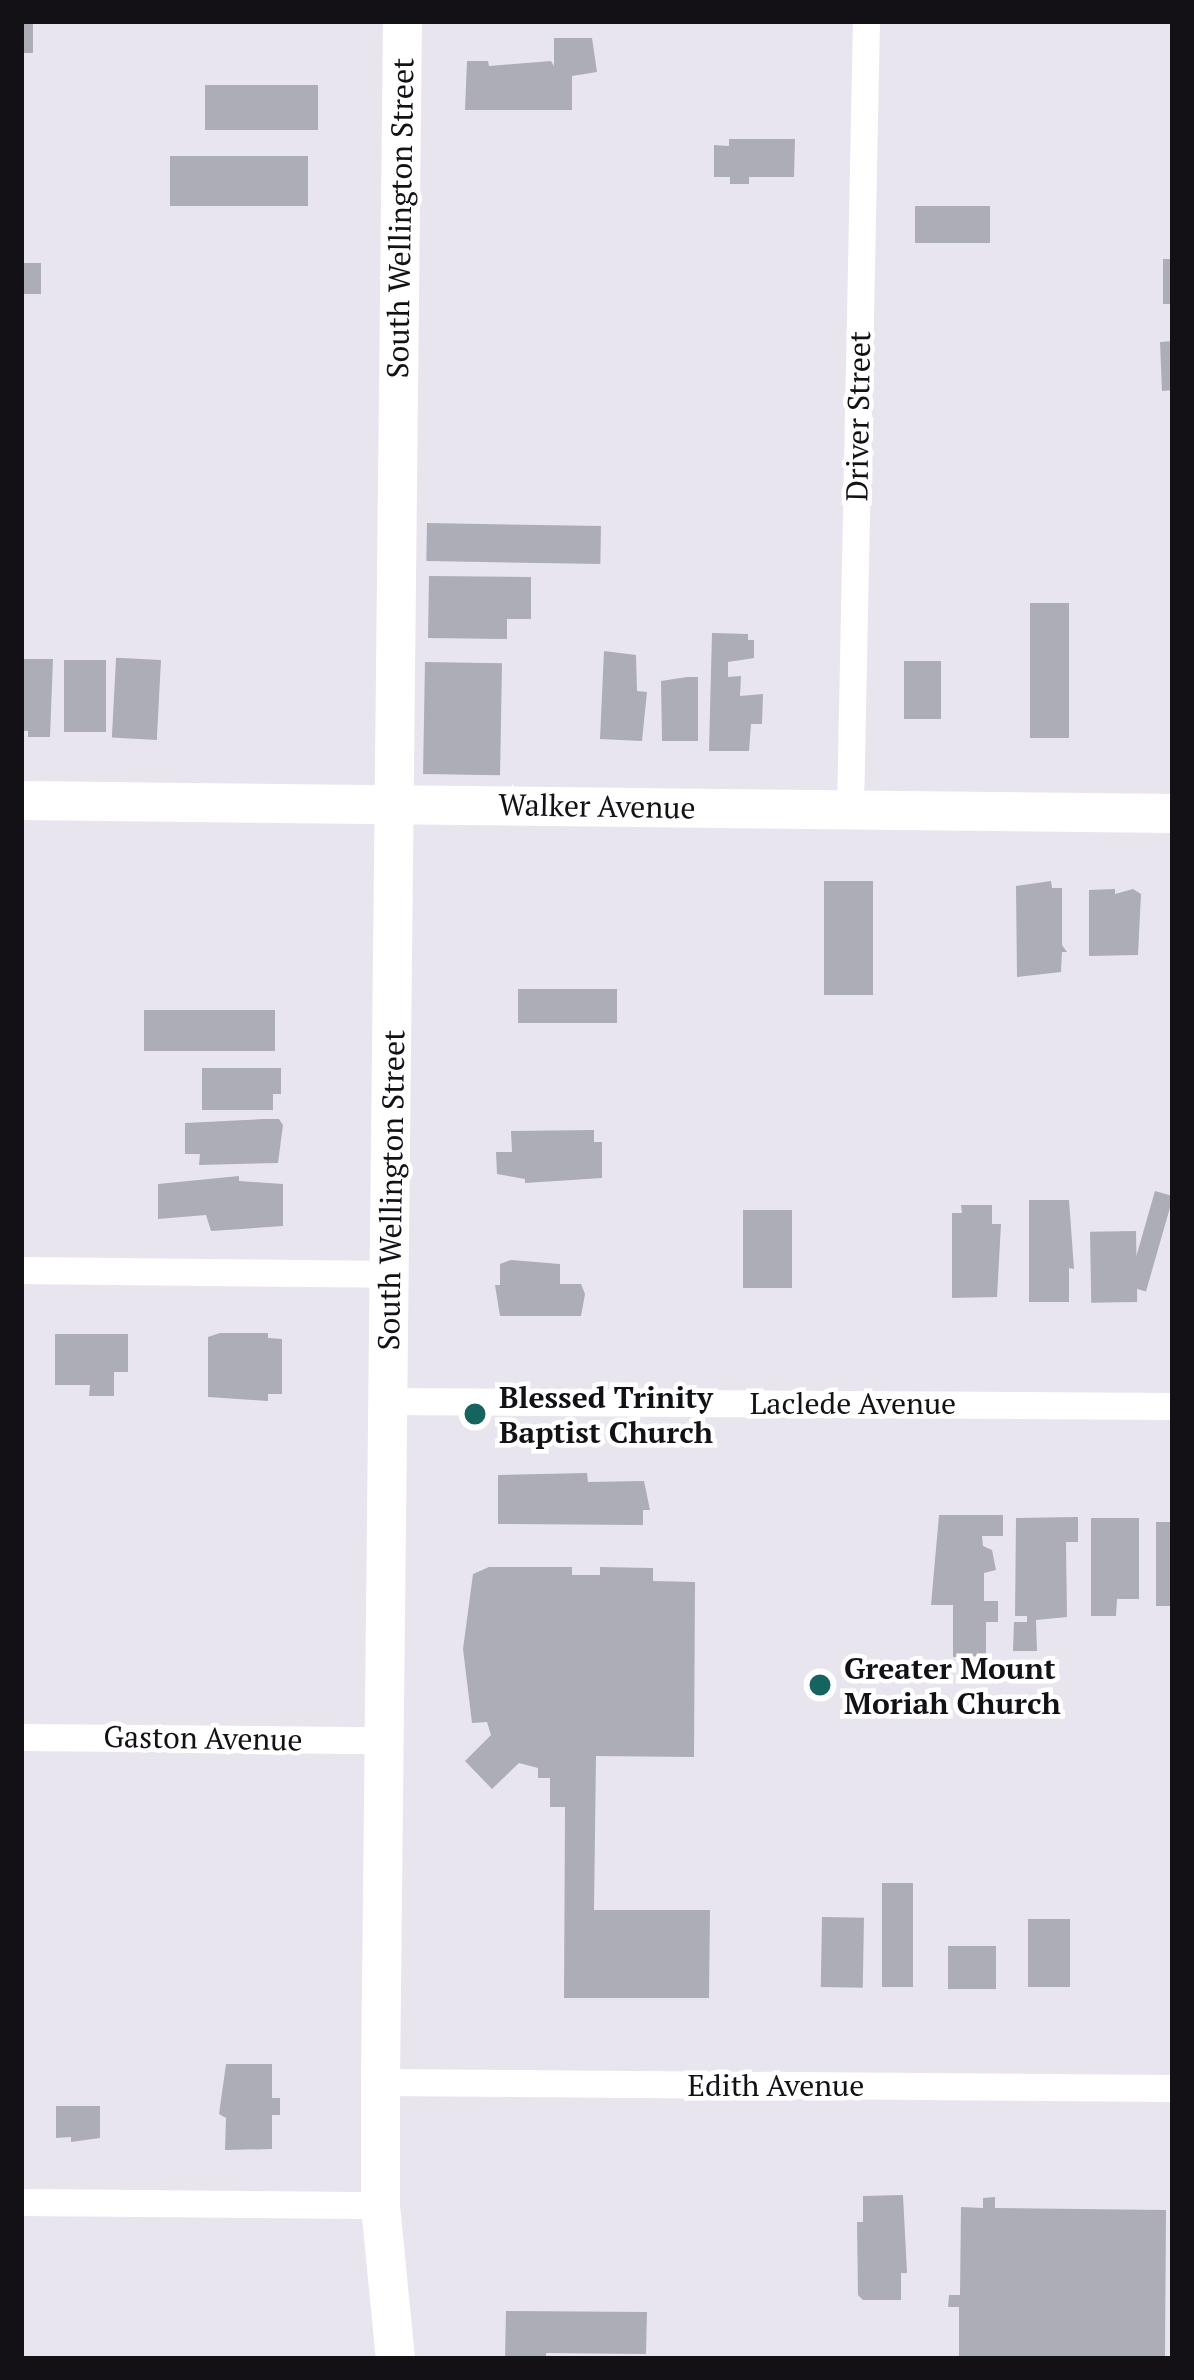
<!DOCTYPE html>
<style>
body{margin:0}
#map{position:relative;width:1194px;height:2380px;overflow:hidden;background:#e9e5ef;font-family:"PT Serif",serif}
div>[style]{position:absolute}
.building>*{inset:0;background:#acadb7;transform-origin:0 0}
.street>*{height:27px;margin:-13.5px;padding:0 13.5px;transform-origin:13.5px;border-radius:13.5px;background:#fff}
.secondary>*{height:39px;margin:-19.5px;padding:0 19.5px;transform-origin:19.5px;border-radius:19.5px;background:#fff}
.dots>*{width:33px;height:33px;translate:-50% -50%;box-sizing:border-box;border:6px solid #fff;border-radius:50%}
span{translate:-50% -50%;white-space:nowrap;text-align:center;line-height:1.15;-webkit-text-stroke:9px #fff;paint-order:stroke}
.street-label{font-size:30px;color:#131115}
.poi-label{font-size:30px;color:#131115;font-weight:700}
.left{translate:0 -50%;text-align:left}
.frame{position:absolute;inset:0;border:24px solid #131115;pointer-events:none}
</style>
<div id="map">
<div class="building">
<div style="left:21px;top:21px;width:12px;height:32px"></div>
<div style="clip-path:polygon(554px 38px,592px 38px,597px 72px,572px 76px,572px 110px,465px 110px,467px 61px,488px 61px,489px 66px,551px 61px,554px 66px)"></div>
<div style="left:205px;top:85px;width:113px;height:45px"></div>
<div style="clip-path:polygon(729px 139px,795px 139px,794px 177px,749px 177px,749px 184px,730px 184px,730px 177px,714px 177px,714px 145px,729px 146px)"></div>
<div style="left:170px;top:156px;width:138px;height:50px"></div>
<div style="left:990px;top:206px;width:37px;height:75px;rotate:90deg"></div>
<div style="left:1163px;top:259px;width:10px;height:45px"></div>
<div style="left:21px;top:263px;width:20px;height:31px"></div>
<div style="clip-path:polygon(1173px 341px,1173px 390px,1162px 391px,1160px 342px)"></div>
<div style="left:427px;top:523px;width:174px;height:38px;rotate:1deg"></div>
<div style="clip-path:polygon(429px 576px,531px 577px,531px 619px,507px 619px,507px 639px,428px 638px)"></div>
<div style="left:1030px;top:603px;width:39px;height:135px"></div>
<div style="clip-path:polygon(712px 633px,748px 634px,748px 640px,754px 640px,754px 658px,728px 662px,728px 677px,741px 676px,740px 696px,763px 694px,762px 724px,751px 724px,749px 751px,709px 751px)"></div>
<div style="clip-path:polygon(604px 651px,636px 655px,637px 691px,647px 692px,642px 741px,600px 739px)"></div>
<div style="clip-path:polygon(21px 659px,53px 659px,50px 737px,28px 737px,28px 731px,21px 731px)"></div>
<div style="left:64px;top:660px;width:42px;height:72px"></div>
<div style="left:161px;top:660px;width:80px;height:45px;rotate:93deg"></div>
<div style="left:904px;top:661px;width:37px;height:58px"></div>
<div style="left:425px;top:662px;width:77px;height:112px;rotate:1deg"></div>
<div style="clip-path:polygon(687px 677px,698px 677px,698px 741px,662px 741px,661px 681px)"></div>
<div style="left:873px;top:881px;width:114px;height:49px;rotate:90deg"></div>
<div style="clip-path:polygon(1051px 881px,1052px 888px,1062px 888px,1062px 945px,1067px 952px,1062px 952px,1061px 972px,1017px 977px,1016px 886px)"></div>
<div style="clip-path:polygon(1115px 889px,1115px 894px,1133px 889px,1141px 894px,1138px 955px,1089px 956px,1089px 890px)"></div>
<div style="left:518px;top:989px;width:99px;height:34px"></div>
<div style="left:144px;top:1010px;width:131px;height:41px"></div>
<div style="clip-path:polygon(202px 1068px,281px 1068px,281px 1094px,273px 1094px,273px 1110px,202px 1110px)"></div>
<div style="clip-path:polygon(264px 1119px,279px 1119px,283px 1125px,278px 1163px,199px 1165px,200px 1154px,185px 1154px,185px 1123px)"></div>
<div style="clip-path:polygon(594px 1130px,594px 1142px,602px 1142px,602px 1178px,525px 1183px,525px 1179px,497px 1174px,496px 1152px,512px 1152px,511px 1131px)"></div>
<div style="clip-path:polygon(239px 1176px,239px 1181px,283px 1184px,283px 1226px,211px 1231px,206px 1215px,158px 1219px,158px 1184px)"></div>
<div style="left:1155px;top:1191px;width:19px;height:99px;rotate:16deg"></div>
<div style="clip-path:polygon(1029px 1200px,1069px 1200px,1074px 1269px,1069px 1268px,1069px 1302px,1029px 1302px)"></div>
<div style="clip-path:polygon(961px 1205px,992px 1205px,992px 1224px,1001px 1224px,997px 1297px,952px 1298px,952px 1213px,962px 1213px)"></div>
<div style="left:743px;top:1210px;width:49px;height:78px"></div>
<div style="left:1136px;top:1231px;width:71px;height:46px;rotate:89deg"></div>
<div style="clip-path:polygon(511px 1260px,560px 1264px,560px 1284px,581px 1284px,585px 1294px,581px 1316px,500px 1316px,495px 1285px,500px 1285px,500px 1264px)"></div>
<div style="clip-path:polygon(220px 1333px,268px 1333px,268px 1338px,282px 1339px,282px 1394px,268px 1394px,268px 1401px,208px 1397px,208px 1337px)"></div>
<div style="clip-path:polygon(55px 1334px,128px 1334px,128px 1372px,114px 1372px,114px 1396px,89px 1396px,90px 1385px,55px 1385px)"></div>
<div style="clip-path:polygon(587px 1473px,588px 1482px,644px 1481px,650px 1510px,643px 1510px,643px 1525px,498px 1524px,498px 1475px)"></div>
<div style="clip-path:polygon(939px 1515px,1003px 1515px,1003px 1536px,982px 1536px,983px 1546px,992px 1550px,996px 1570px,984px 1573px,984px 1601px,998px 1601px,998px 1622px,986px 1622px,986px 1656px,953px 1657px,953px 1605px,931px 1605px)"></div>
<div style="clip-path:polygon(1078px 1517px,1078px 1542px,1066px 1542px,1067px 1617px,1036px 1620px,1037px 1651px,1013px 1651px,1014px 1622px,1027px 1622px,1027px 1616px,1015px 1616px,1016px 1518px)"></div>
<div style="clip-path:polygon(1091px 1518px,1139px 1518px,1139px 1599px,1117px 1599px,1116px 1616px,1091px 1616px)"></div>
<div style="left:1156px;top:1522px;width:17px;height:84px"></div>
<div style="clip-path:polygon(489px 1567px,572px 1567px,572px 1575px,600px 1575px,600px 1567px,653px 1568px,653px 1581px,695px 1582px,694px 1757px,596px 1756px,594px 1910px,710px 1910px,709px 1998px,564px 1998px,565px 1807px,550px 1807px,550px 1778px,538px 1778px,538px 1768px,519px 1763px,492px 1789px,465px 1761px,491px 1735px,487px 1722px,472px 1723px,463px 1649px,473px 1574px)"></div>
<div style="left:882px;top:1883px;width:31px;height:104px"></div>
<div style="left:822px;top:1917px;width:42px;height:70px;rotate:1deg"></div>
<div style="left:1028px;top:1919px;width:42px;height:68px"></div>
<div style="left:948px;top:1946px;width:48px;height:43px"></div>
<div style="clip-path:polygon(226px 2064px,272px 2064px,272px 2098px,280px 2098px,280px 2115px,272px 2115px,272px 2149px,225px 2150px,226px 2118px,219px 2114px)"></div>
<div style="clip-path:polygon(56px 2106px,100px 2106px,100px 2138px,71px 2142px,71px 2137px,56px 2138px)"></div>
<div style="clip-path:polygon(903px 2195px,907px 2273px,901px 2273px,901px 2300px,863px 2300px,858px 2295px,857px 2222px,863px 2222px,863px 2196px)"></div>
<div style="clip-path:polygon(995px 2197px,995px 2208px,1166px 2210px,1165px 2359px,959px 2359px,959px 2307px,948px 2307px,949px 2295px,960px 2295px,961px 2207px,983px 2208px,983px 2198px)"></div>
<div style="clip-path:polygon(506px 2311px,647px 2312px,646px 2354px,546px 2353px,546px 2359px,505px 2359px)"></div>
</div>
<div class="street">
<div style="left:850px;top:810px;width:789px;rotate:-88.84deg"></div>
<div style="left:21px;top:1270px;width:370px;rotate:0.6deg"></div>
<div style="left:389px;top:1401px;width:784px;rotate:0.37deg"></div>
<div style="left:21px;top:1737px;width:364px;rotate:0.5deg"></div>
<div style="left:380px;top:2082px;width:793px;rotate:0.43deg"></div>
<div style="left:21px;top:2202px;width:359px;rotate:0.5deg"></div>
</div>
<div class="secondary">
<div style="left:21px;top:800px;width:1152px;rotate:0.65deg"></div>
<div style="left:395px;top:2359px;width:155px;rotate:-95.6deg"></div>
<div style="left:380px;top:2205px;width:123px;rotate:-90deg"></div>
<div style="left:380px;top:2082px;width:2061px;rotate:-89.39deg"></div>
</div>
<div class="dots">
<div style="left:475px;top:1414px;background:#166460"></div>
<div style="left:820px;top:1685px;background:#166460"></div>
</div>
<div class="street-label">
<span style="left:400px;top:218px;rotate:-89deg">South Wellington Street</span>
<span style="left:858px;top:416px;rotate:-89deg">Driver Street</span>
<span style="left:597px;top:806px;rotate:1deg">Walker Avenue</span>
<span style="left:391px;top:1190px;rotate:-89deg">South Wellington Street</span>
<span style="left:853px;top:1403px">Laclede Avenue</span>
<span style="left:203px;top:1738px;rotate:1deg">Gaston Avenue</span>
<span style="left:776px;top:2085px">Edith Avenue</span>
</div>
<div class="poi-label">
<span class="left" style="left:499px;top:1414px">Blessed Trinity<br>Baptist Church</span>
<span class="left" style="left:844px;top:1685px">Greater Mount<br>Moriah Church</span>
</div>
<div class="frame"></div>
</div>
